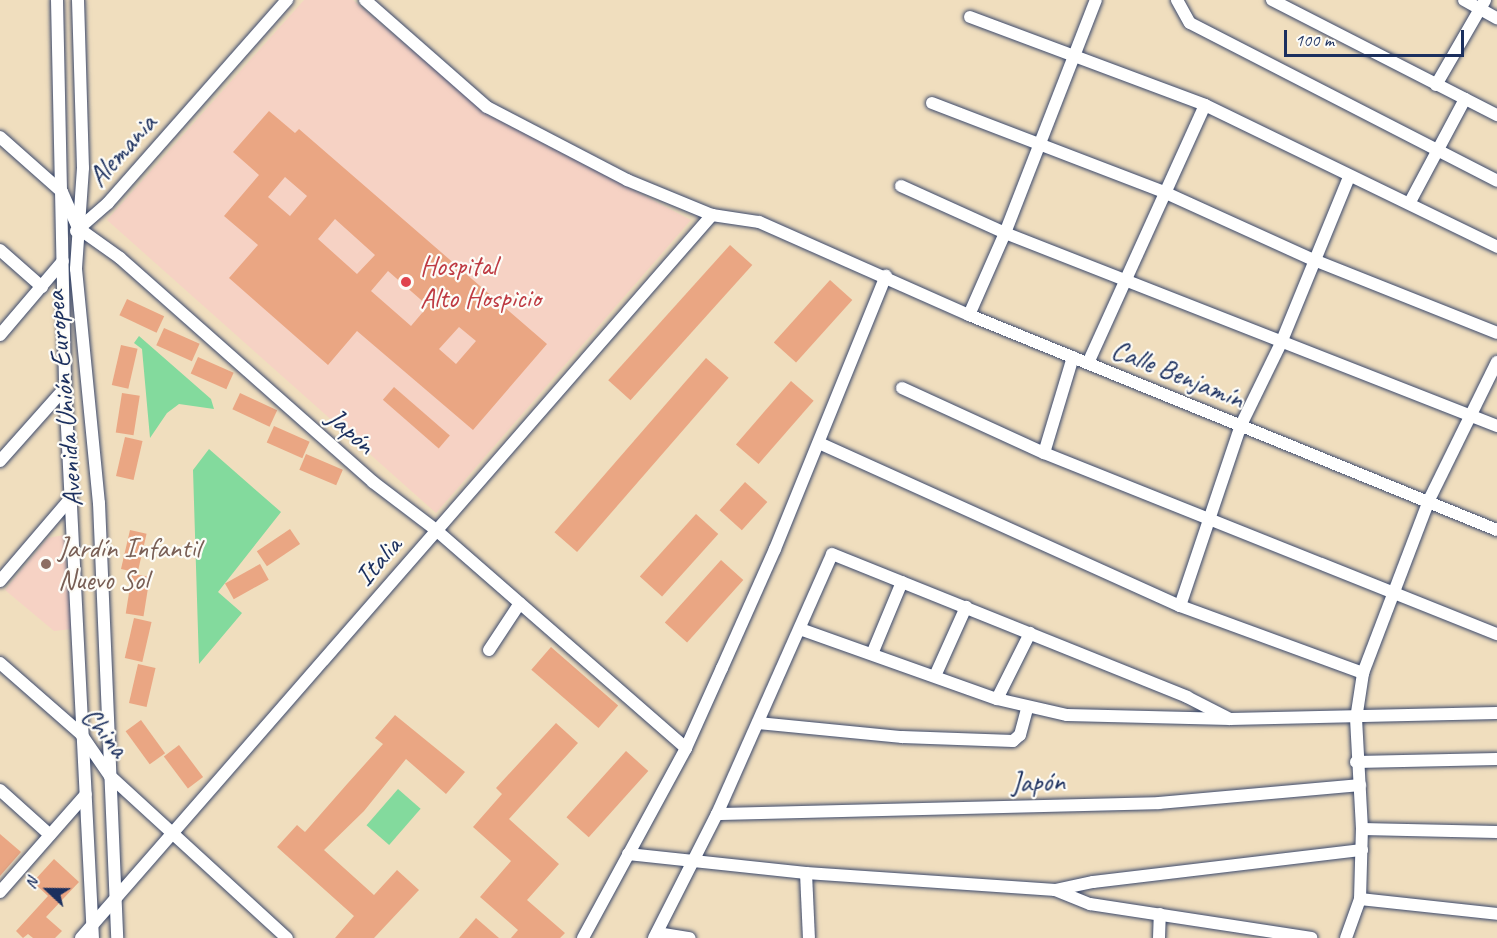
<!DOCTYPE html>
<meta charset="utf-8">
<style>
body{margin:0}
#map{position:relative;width:1497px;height:938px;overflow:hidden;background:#f0debe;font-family:Caveat,sans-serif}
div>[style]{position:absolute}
.built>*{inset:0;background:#f6d2c4}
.green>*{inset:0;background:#83da9d;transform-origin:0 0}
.building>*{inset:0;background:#eaa683;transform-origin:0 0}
.roads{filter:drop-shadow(0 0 2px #3b496c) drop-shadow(0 0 2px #3b496c)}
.minor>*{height:12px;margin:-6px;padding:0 6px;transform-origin:6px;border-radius:6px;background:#fff}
.dots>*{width:16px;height:16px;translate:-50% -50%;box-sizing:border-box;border:3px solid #fdfcf7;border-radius:50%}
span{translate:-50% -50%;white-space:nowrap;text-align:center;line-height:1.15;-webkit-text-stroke:4.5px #fdfcf7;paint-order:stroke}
.street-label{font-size:28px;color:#1b2f5e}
.health-label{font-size:28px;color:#be3a42}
.left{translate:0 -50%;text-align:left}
.education-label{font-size:28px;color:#785e54}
.north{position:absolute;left:18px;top:860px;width:60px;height:60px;-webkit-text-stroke:4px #fdfcf7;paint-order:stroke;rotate:292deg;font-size:16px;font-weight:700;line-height:24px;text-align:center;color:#1b2f5e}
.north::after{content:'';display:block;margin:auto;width:21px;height:27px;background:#1b2f5e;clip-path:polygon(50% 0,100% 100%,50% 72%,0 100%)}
.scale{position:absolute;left:1284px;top:30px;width:180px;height:27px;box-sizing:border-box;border:3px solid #1b2f5e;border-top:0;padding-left:8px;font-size:18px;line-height:21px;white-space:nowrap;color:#1b2f5e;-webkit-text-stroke:4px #fdfcf7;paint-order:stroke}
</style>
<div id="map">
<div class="built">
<div style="clip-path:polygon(304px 0,353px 0,488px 115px,691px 220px,436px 513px,107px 220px)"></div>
<div style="clip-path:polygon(64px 535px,71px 629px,54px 631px,5px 590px,48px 538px)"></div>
</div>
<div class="green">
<div style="clip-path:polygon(139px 336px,211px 399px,214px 409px,179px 404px,167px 413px,150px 438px,142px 349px,134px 343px)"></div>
<div style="clip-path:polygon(209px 449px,281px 512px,218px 592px,242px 613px,199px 664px,193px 470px)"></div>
<div style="left:398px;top:789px;width:30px;height:48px;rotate:41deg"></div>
</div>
<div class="building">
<div style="clip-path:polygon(evenodd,269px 111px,295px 133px,299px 129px,547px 344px,473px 430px,357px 331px,328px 365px,229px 278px,258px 245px,224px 216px,259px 175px,233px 152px,269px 111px,285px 177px,307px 196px,290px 216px,268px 197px,285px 177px,269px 111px,335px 219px,375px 255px,357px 274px,318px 239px,335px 219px,269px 111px,388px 271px,428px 306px,411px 326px,371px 291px,388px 271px,269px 111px,459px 327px,476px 341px,456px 364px,439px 349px,459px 327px)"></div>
<div style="left:730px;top:245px;width:30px;height:182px;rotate:42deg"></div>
<div style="left:830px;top:280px;width:30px;height:84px;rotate:42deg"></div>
<div style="left:127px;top:299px;width:41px;height:18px;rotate:25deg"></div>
<div style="left:164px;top:328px;width:39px;height:19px;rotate:24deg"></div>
<div style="left:121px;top:345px;width:17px;height:41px;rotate:13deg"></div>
<div style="left:198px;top:357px;width:39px;height:18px;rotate:24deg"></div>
<div style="left:706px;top:358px;width:30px;height:231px;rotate:41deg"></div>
<div style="left:791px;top:381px;width:30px;height:84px;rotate:41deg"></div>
<div style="left:394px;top:387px;width:74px;height:17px;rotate:41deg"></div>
<div style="left:122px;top:393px;width:18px;height:40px;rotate:9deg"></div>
<div style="left:240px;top:393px;width:41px;height:18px;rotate:25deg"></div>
<div style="left:274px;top:426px;width:39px;height:18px;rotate:24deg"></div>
<div style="left:125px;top:437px;width:18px;height:40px;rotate:13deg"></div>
<div style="left:306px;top:454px;width:40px;height:17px;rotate:23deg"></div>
<div style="left:745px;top:482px;width:30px;height:38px;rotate:42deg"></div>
<div style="left:696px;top:514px;width:30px;height:84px;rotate:42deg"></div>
<div style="left:290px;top:529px;width:18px;height:40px;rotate:56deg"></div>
<div style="left:130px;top:530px;width:17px;height:40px;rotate:13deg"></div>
<div style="left:721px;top:560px;width:30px;height:84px;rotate:42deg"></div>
<div style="left:260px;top:564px;width:18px;height:40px;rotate:61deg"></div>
<div style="left:132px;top:574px;width:18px;height:40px;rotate:9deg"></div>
<div style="left:134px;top:618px;width:18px;height:41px;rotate:13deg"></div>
<div style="left:551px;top:647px;width:89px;height:30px;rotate:41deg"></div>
<div style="left:138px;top:664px;width:18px;height:40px;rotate:13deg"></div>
<div style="clip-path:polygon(395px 715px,465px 772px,446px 794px,406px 759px,364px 811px,324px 850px,374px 895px,397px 870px,419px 890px,374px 938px,335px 938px,354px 916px,277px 847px,297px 825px,305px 832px,348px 783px,383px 744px,375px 738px)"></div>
<div style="left:141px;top:720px;width:41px;height:19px;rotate:54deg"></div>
<div style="clip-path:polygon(556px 723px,578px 743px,509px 819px,559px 864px,527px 900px,565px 933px,560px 938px,511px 938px,518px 930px,480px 897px,511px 861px,473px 827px,502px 794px,496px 788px)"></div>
<div style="left:179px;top:745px;width:40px;height:19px;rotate:53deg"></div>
<div style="left:626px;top:751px;width:30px;height:89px;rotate:42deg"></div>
<div style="clip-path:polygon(0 834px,21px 852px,0 876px)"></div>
<div style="clip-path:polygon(54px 859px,79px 882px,46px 917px,62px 931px,55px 938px,33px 938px,28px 934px,23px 938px,16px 931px,48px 896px,33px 882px)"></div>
<div style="clip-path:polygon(476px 918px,499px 938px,459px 938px)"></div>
</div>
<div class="roads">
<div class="minor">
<div style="left:57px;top:0;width:388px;rotate:88.8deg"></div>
<div style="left:65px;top:388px;width:551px;rotate:87.09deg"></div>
<div style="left:78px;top:0;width:168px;rotate:88.3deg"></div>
<div style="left:83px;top:168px;width:101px;rotate:94deg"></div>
<div style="left:76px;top:269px;width:235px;rotate:84.4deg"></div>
<div style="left:99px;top:503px;width:435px;rotate:87.6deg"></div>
<div style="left:365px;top:0;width:162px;rotate:41.3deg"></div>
<div style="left:487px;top:107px;width:158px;rotate:27.5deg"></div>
<div style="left:627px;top:180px;width:92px;rotate:22.4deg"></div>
<div style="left:712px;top:215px;width:48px;rotate:8.5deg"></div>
<div style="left:759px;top:222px;width:230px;rotate:23.9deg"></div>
<div style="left:969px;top:315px;width:570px;rotate:22.16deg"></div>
<div style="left:1177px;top:0;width:26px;rotate:61deg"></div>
<div style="left:1190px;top:23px;width:345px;rotate:27.2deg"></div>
<div style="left:1272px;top:0;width:253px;rotate:27.1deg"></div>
<div style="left:1464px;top:0;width:38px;rotate:29deg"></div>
<div style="left:970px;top:17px;width:251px;rotate:20.5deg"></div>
<div style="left:1205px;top:105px;width:325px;rotate:25.9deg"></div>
<div style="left:1436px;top:85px;width:98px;rotate:-60deg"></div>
<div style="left:932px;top:103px;width:251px;rotate:21deg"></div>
<div style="left:1166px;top:193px;width:162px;rotate:24.4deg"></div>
<div style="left:1314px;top:260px;width:197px;rotate:21.7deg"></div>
<div style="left:0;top:137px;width:83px;rotate:41.6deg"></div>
<div style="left:62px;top:192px;width:39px;rotate:66deg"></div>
<div style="left:78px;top:228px;width:52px;rotate:35.5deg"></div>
<div style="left:120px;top:258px;width:338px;rotate:41.5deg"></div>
<div style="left:373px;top:482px;width:79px;rotate:37.3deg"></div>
<div style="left:436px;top:530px;width:332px;rotate:41.1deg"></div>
<div style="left:901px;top:186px;width:114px;rotate:24.3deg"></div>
<div style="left:1005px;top:233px;width:529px;rotate:21.42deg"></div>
<div style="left:1410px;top:202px;width:117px;rotate:-61.9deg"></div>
<div style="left:76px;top:231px;width:43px;rotate:-41.2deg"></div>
<div style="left:108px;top:203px;width:271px;rotate:-48.6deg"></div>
<div style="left:0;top:250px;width:56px;rotate:41.4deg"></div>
<div style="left:969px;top:315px;width:90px;rotate:-66.3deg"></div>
<div style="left:1005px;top:233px;width:250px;rotate:-68.7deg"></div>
<div style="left:0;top:335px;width:97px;rotate:-49.6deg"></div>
<div style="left:1088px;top:363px;width:283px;rotate:-65.6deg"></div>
<div style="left:902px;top:388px;width:156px;rotate:24.6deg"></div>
<div style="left:1044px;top:453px;width:488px;rotate:21.8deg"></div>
<div style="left:819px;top:443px;width:396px;rotate:24.3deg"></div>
<div style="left:1180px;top:606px;width:195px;rotate:20.1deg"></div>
<div style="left:1044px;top:453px;width:100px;rotate:-73.2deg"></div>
<div style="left:0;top:461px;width:98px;rotate:-48.3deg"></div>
<div style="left:0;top:581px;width:109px;rotate:-49.5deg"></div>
<div style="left:1180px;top:606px;width:191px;rotate:-71.4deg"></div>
<div style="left:1241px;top:425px;width:91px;rotate:-64deg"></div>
<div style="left:1281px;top:343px;width:179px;rotate:-67.7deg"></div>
<div style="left:800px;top:629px;width:209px;rotate:19.6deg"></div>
<div style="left:997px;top:699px;width:72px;rotate:12.9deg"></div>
<div style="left:1067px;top:715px;width:163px;rotate:1.4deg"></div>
<div style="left:1230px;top:719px;width:267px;rotate:-1.3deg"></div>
<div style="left:489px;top:650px;width:56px;rotate:-56.6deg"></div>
<div style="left:872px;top:654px;width:78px;rotate:-67.4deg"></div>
<div style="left:0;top:663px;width:108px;rotate:41.2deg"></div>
<div style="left:81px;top:734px;width:51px;rotate:55.4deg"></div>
<div style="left:110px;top:776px;width:240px;rotate:42.5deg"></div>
<div style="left:935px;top:676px;width:76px;rotate:-65.8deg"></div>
<div style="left:997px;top:699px;width:74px;rotate:-63.4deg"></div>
<div style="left:758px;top:723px;width:145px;rotate:5.6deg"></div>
<div style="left:902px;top:737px;width:111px;rotate:2.1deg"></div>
<div style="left:1013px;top:741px;width:9px;rotate:-41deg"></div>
<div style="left:1020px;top:735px;width:28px;rotate:-75deg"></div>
<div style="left:1356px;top:762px;width:141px;rotate:-1.2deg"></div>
<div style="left:0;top:790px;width:67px;rotate:42deg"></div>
<div style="left:717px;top:814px;width:442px;rotate:-1.4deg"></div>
<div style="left:1159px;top:803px;width:202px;rotate:-5.1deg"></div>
<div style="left:1362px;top:829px;width:135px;rotate:1.3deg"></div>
<div style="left:628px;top:854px;width:179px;rotate:6.1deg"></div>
<div style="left:806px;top:873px;width:250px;rotate:3.9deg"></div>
<div style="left:1055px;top:890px;width:38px;rotate:22deg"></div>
<div style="left:1090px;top:904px;width:224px;rotate:8.7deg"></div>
<div style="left:806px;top:873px;width:65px;rotate:87.4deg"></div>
<div style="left:1055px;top:890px;width:39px;rotate:-12deg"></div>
<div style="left:1093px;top:882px;width:271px;rotate:-6.8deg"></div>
<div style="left:0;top:892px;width:130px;rotate:-48.7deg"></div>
<div style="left:1360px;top:899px;width:138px;rotate:6.2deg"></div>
<div style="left:657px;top:933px;width:33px;rotate:9deg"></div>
<div style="left:81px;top:938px;width:960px;rotate:-48.89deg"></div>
<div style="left:583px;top:938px;width:216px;rotate:-61.5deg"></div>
<div style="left:686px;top:748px;width:88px;rotate:-65.8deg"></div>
<div style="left:722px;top:668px;width:130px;rotate:-66deg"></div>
<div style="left:775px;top:549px;width:295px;rotate:-67.9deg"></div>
<div style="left:654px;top:938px;width:139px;rotate:-63.1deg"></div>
<div style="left:717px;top:814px;width:284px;rotate:-66.1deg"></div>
<div style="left:832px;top:554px;width:383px;rotate:21.9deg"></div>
<div style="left:1187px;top:697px;width:48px;rotate:27.1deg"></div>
<div style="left:1159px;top:938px;width:24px;rotate:-88deg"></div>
<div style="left:1346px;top:938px;width:41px;rotate:-70.3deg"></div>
<div style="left:1360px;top:899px;width:70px;rotate:-88.4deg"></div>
<div style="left:1362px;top:829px;width:110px;rotate:-93.1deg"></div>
<div style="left:1356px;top:719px;width:47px;rotate:-81.3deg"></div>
<div style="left:1363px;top:673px;width:185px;rotate:-69.1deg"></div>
<div style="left:1429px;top:500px;width:154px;rotate:-63.8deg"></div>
</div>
</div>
<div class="dots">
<div style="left:406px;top:282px;background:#e0444e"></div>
<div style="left:46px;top:564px;background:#8d6e63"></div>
</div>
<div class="street-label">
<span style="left:122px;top:150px;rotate:-48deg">Alemania</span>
<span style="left:1178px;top:374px;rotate:22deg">Calle Benjamín</span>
<span style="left:64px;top:399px;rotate:-95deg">Avenida Unión Europea</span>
<span style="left:351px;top:431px;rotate:42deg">Japón</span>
<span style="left:378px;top:561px;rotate:-49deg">Italia</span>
<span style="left:105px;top:732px;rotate:50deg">China</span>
<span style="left:1038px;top:782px;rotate:-2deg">Japón</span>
</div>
<div class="health-label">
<span class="left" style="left:420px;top:282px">Hospital<br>Alto Hospicio</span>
</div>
<div class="education-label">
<span class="left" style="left:58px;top:564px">Jardín Infantil<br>Nuevo Sol</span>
</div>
<div class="north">N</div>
<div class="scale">100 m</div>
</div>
